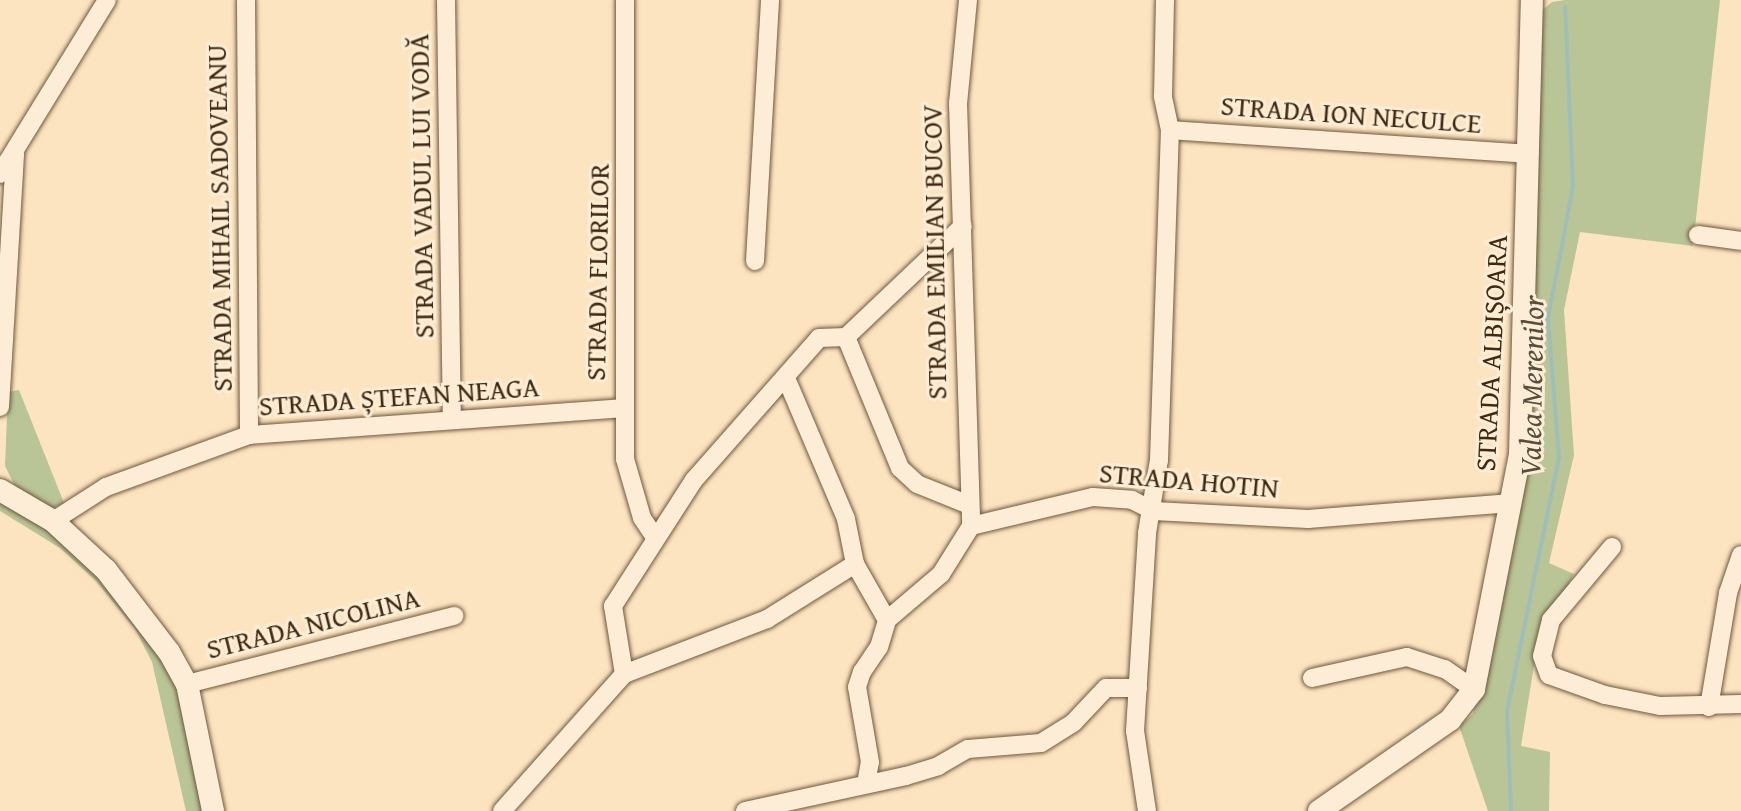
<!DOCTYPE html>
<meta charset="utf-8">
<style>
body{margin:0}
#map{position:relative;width:1741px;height:811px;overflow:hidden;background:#fde4c0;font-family:"Gentium Book Plus",serif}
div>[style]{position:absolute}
.green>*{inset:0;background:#b9c597}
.stream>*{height:4px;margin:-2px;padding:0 2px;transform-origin:2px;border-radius:2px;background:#a0beb8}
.roads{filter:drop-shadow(0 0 2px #6e583d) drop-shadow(0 0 2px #6e583d)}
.minor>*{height:18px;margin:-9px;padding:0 9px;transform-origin:9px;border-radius:9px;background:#feedd6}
.tertiary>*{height:22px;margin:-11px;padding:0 11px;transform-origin:11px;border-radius:11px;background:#feedd6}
span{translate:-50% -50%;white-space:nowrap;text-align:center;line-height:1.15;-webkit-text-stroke:6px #feedd6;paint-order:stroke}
.street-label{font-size:28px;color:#3e2a11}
.water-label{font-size:30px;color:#564f3b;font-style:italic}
</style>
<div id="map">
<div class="green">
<div style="clip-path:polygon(1565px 0,1720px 0,1693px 246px,1580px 232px,1564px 310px,1574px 455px,1549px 563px,1574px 574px,1538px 641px,1521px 746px,1550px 752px,1549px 811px,1488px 811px,1459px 726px,1473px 714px,1480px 686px,1524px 470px,1538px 14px,1552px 2px)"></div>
<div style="clip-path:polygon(19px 390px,64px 503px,48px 510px,17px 490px,5px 466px,8px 392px)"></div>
<div style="clip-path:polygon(0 499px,50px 529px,102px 577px,172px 673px,190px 733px,203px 811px,186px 811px,152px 662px,135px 629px,96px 581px,60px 548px,0 511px)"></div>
</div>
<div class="stream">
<div style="left:1511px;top:811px;width:100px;rotate:-92.3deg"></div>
<div style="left:1507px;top:711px;width:258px;rotate:-78.4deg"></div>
<div style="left:1559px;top:458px;width:140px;rotate:-94.5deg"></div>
<div style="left:1548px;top:318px;width:133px;rotate:-79.2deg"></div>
<div style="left:1573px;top:187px;width:180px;rotate:-92.5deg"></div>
</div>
<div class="roads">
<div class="minor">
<div style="left:246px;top:0;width:435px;rotate:89.6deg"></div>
<div style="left:446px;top:0;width:419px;rotate:89.2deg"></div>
<div style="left:625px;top:0;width:459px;rotate:90deg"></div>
<div style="left:625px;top:459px;width:61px;rotate:73.9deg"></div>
<div style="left:642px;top:518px;width:23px;rotate:56deg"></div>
<div style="left:968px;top:0;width:103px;rotate:95.5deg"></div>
<div style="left:958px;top:103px;width:423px;rotate:88.2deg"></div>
<div style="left:1170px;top:130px;width:360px;rotate:3.8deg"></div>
<div style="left:0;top:174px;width:204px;rotate:-58.4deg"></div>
<div style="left:1698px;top:235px;width:43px;rotate:7.9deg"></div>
<div style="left:755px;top:261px;width:261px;rotate:-86.7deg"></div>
<div style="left:846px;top:337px;width:142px;rotate:67.6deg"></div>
<div style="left:900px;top:468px;width:23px;rotate:43deg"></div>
<div style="left:917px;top:484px;width:54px;rotate:21.8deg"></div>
<div style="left:786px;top:378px;width:153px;rotate:66.9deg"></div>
<div style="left:846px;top:519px;width:46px;rotate:78.7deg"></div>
<div style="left:855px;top:564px;width:64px;rotate:60.3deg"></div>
<div style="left:0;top:407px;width:254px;rotate:-86.6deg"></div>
<div style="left:53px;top:521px;width:63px;rotate:-32.7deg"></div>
<div style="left:106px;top:487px;width:152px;rotate:-20deg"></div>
<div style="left:249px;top:435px;width:375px;rotate:-4.1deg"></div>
<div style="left:1612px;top:547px;width:95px;rotate:129.9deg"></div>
<div style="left:1551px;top:620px;width:37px;rotate:104deg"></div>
<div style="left:1542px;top:656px;width:20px;rotate:70deg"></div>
<div style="left:1549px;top:675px;width:59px;rotate:19.7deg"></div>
<div style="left:1605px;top:695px;width:56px;rotate:11.3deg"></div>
<div style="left:1660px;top:706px;width:81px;rotate:-1.4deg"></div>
<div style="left:624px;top:674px;width:69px;rotate:-99.2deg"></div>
<div style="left:613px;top:606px;width:150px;rotate:-57.3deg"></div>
<div style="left:694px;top:480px;width:189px;rotate:-48.6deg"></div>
<div style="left:819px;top:338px;width:27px;rotate:-2deg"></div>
<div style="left:846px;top:337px;width:161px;rotate:-43.5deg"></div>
<div style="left:1312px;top:678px;width:97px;rotate:-12.5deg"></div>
<div style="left:1407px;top:657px;width:40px;rotate:18deg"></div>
<div style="left:1445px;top:669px;width:35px;rotate:35deg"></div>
<div style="left:187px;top:684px;width:276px;rotate:-14.3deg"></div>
<div style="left:1709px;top:707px;width:116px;rotate:-80.5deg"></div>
<div style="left:1728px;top:593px;width:40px;rotate:-71.1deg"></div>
<div style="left:866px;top:784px;width:22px;rotate:-80deg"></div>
<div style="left:870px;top:762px;width:76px;rotate:-99.8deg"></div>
<div style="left:857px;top:687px;width:16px;rotate:-72deg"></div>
<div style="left:862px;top:672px;width:30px;rotate:-56deg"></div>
<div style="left:879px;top:647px;width:28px;rotate:-73deg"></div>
<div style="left:887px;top:620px;width:71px;rotate:-40.4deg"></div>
<div style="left:941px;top:574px;width:57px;rotate:-58deg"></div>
<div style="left:971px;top:526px;width:125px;rotate:-13.4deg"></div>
<div style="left:1093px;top:497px;width:39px;rotate:4deg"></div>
<div style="left:1132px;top:500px;width:25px;rotate:27deg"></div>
<div style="left:1154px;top:511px;width:154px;rotate:3deg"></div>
<div style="left:1308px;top:519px;width:204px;rotate:-4.5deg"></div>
<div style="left:502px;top:811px;width:183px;rotate:-48.3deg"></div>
<div style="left:624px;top:674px;width:153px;rotate:-21deg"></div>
<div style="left:767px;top:619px;width:104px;rotate:-32deg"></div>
<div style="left:745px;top:811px;width:165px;rotate:-12.3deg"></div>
<div style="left:906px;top:776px;width:34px;rotate:-17deg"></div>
<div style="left:938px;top:766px;width:34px;rotate:-30deg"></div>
<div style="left:968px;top:749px;width:73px;rotate:-4.7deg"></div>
<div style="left:1041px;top:743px;width:39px;rotate:-32deg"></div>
<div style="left:1074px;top:722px;width:47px;rotate:-46.7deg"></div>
<div style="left:1106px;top:688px;width:32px"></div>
<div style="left:1147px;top:811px;width:81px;rotate:-98.5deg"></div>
<div style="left:1135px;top:731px;width:198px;rotate:-86.5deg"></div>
<div style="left:1147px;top:533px;width:74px;rotate:-80.7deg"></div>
<div style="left:1159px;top:460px;width:330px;rotate:-88.1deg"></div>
<div style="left:1170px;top:130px;width:35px;rotate:-102deg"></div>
<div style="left:1163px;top:96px;width:96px;rotate:-88.8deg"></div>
</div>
<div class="tertiary">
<div style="left:0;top:490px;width:61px;rotate:30.3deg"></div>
<div style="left:53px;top:521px;width:72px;rotate:42.8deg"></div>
<div style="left:106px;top:570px;width:103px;rotate:52.5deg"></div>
<div style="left:169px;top:652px;width:37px;rotate:61deg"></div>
<div style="left:187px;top:684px;width:130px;rotate:78.4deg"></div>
<div style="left:1319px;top:811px;width:160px;rotate:-34.8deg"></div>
<div style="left:1450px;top:720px;width:39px;rotate:-52deg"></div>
<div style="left:1474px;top:689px;width:239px;rotate:-78.9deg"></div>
<div style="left:1520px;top:454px;width:454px;rotate:-88.5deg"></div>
</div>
</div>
<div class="street-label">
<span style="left:1351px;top:114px;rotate:4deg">STRADA ION NECULCE</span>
<span style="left:421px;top:186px;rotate:-91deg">STRADA VADUL LUI VODĂ</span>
<span style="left:219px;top:218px;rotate:-91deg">STRADA MIHAIL SADOVEANU</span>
<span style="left:934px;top:252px;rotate:-91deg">STRADA EMILIAN BUCOV</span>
<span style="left:597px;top:272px;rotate:-89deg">STRADA FLORILOR</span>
<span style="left:1491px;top:353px;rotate:-87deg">STRADA ALBIȘOARA</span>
<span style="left:399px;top:396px;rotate:-4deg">STRADA ȘTEFAN NEAGA</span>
<span style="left:1189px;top:480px;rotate:5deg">STRADA HOTIN</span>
<span style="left:313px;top:623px;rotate:-14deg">STRADA NICOLINA</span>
</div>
<div class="water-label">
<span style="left:1531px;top:386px;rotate:-89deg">Valea Merenilor</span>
</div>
</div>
